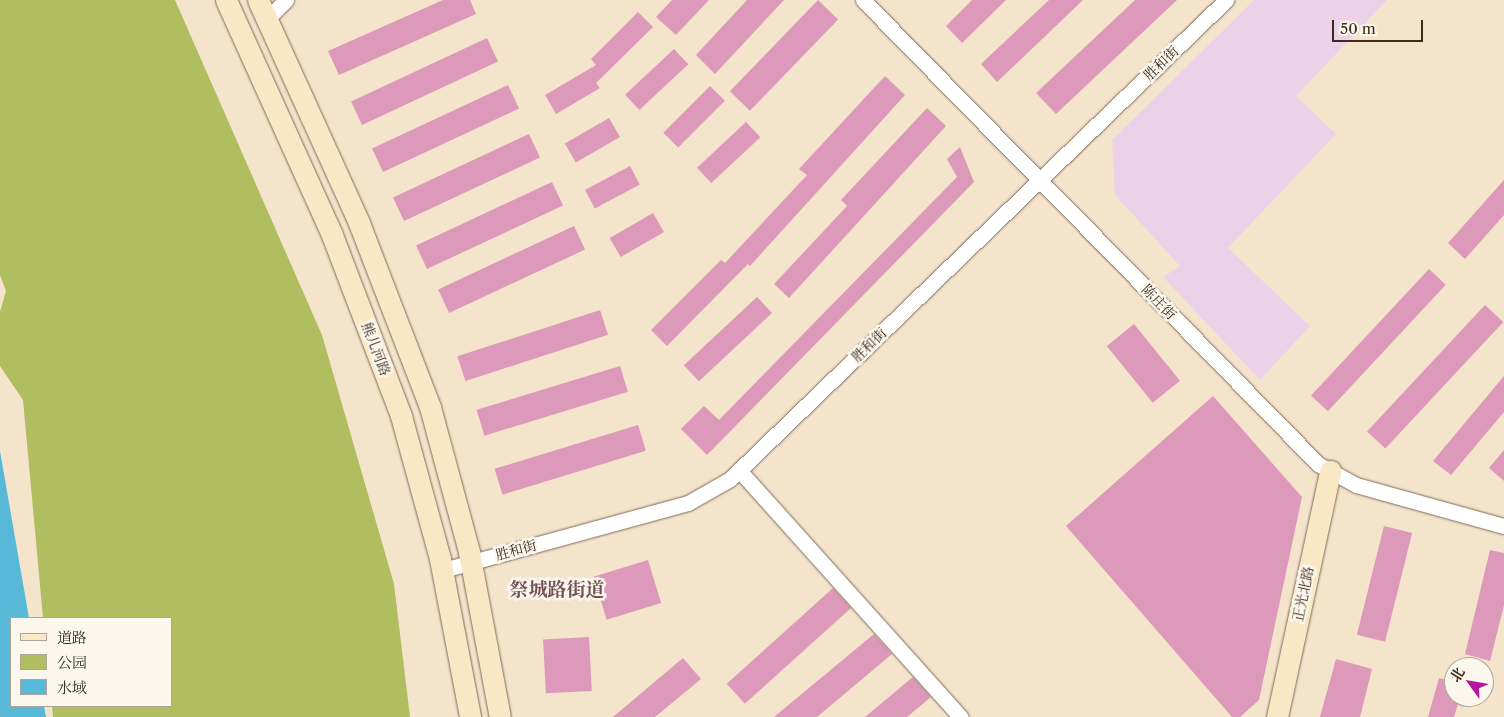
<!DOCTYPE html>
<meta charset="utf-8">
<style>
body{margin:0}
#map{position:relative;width:1504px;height:717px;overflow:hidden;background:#f5e4cc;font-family:"Libre Caslon Text","Noto Serif SC",serif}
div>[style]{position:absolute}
.built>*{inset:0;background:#edd1e9}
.green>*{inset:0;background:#b0be60}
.water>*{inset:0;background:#58b8d7}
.building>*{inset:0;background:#dc99b9;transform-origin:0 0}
.roads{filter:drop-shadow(0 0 1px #7c6b5b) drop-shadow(0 0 1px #7c6b5b)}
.street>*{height:15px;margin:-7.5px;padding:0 7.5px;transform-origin:7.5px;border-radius:7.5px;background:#fff}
.secondary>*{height:21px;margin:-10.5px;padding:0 10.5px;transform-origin:10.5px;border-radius:10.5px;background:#fae7c3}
span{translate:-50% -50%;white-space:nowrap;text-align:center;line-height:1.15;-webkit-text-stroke:5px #fbf7ec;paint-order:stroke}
.street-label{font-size:14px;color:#3b2a1e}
.district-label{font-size:19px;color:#735154;font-weight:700}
.legend{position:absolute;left:10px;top:617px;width:162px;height:90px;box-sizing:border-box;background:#fbf7ec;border:1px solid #aea59a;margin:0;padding:6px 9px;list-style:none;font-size:15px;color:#3b2a1e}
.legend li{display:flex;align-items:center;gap:10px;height:25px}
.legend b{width:25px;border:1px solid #aea59a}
.north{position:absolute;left:1444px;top:657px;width:50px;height:50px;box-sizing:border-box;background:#fbf7ec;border:1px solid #aea59a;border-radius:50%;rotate:302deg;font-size:14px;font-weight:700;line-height:20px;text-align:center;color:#3b2a1e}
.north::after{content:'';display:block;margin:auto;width:18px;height:22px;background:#b5179e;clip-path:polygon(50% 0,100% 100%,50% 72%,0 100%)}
.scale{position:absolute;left:1332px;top:20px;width:91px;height:22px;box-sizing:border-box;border:2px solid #3b2a1e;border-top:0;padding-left:6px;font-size:15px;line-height:18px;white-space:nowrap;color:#3b2a1e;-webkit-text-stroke:4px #fbf7ec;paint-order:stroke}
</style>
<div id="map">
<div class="built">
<div style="clip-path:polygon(1254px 0,1387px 0,1296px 96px,1336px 134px,1228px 248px,1310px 326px,1260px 380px,1163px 277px,1180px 266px,1115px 195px,1112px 140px)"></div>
</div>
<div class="green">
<div style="clip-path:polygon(0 0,175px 0,322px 335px,394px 584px,410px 717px,53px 717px,52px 706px,171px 706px,171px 618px,43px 618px,23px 400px,0 366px,0 312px,6px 291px,0 275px)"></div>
</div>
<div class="water">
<div style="clip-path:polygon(0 451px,29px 618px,11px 618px,11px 706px,44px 706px,46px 717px,0 717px)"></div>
</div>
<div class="building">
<div style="clip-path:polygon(443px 0,470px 0,476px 14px,339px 75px,328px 51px)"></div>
<div style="clip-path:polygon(672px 0,709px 0,676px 35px,656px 17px)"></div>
<div style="clip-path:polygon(747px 0,784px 0,715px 74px,696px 55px)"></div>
<div style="left:818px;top:0;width:28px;height:127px;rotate:44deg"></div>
<div style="clip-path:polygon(972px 0,1006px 0,962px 43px,946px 26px)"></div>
<div style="clip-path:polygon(1049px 0,1083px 0,997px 82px,981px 64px)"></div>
<div style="clip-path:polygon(1135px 0,1177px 0,1056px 114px,1036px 93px)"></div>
<div style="clip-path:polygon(638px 12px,653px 27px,596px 83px,600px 88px,556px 114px,545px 95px,596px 65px,591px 59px)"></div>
<div style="left:487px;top:38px;width:26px;height:150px;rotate:65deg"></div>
<div style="left:674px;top:49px;width:21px;height:67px;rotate:47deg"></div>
<div style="clip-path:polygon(885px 76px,905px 95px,750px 266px,748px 264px,667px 346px,651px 330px,721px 260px,725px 263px,807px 175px,799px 169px)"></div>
<div style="left:508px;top:85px;width:26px;height:150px;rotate:65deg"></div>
<div style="left:710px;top:86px;width:21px;height:66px;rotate:45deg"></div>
<div style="clip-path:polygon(927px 108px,946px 126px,789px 298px,774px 284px,847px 206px,841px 200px)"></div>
<div style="left:609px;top:118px;width:22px;height:51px;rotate:60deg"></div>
<div style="left:746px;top:122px;width:21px;height:67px;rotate:47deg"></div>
<div style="left:529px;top:134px;width:26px;height:150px;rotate:65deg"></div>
<div style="clip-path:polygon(960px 147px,974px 182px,707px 455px,681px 429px,704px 406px,719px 420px,957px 177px,947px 159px)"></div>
<div style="left:630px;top:166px;width:21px;height:51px;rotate:62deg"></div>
<div style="clip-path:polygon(1504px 180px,1504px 215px,1465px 259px,1448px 243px)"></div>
<div style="left:552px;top:182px;width:26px;height:150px;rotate:65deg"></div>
<div style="left:653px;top:213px;width:22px;height:50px;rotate:60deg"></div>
<div style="left:574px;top:226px;width:26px;height:150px;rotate:65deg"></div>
<div style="left:1429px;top:269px;width:23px;height:173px;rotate:43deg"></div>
<div style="left:757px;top:297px;width:22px;height:100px;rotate:47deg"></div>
<div style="left:1485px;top:305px;width:25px;height:173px;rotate:43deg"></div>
<div style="left:600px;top:310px;width:26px;height:150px;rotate:72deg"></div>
<div style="left:1134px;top:324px;width:73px;height:35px;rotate:51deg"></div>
<div style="left:620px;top:366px;width:27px;height:150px;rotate:73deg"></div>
<div style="clip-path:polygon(1504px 376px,1504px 412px,1451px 475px,1433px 461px)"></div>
<div style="clip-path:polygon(1213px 396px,1302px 497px,1259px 700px,1240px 717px,1232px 717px,1066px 526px)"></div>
<div style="left:638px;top:425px;width:27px;height:150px;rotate:73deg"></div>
<div style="clip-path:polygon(1504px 450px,1504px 481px,1489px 468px)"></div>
<div style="left:1384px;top:526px;width:29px;height:112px;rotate:14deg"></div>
<div style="clip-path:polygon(1490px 550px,1504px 553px,1504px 605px,1490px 661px,1465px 654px)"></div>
<div style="left:648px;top:560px;width:45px;height:57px;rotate:73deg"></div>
<div style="left:833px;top:588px;width:27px;height:143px;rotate:48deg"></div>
<div style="clip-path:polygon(874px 634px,892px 654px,817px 717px,774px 717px)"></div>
<div style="left:589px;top:637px;width:54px;height:46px;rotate:87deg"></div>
<div style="clip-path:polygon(683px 658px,701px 679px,655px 717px,613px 717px)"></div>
<div style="clip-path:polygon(1336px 659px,1372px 669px,1360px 717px,1320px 717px)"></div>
<div style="clip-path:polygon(913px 677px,931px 697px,907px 717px,865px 717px)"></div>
<div style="clip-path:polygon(1439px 678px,1454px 682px,1454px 697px,1460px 697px,1454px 717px,1428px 717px)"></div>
</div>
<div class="roads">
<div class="street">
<div style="left:863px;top:0;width:650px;rotate:45.56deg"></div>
<div style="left:1318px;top:464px;width:43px;rotate:28.9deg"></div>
<div style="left:1356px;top:485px;width:154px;rotate:15.5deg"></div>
<div style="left:267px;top:19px;width:27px;rotate:-45deg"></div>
<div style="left:739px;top:470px;width:332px;rotate:48.1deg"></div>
<div style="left:443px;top:570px;width:254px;rotate:-15.3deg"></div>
<div style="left:688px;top:503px;width:48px;rotate:-29.7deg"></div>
<div style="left:730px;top:479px;width:690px;rotate:-44deg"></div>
</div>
<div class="secondary">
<div style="left:226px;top:0;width:258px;rotate:65.7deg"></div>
<div style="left:332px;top:235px;width:194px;rotate:69.1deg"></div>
<div style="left:401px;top:416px;width:148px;rotate:74.7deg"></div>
<div style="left:440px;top:559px;width:161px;rotate:79.2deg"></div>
<div style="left:258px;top:0;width:245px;rotate:65.6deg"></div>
<div style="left:359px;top:223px;width:197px;rotate:68.9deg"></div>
<div style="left:430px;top:407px;width:150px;rotate:74.9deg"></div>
<div style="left:469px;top:552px;width:168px;rotate:79.4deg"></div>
<div style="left:1277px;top:717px;width:252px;rotate:-77.8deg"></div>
</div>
</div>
<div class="street-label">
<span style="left:1161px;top:63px;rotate:-44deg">胜和街</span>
<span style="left:1159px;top:302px;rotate:46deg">陈庄街</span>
<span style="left:869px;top:345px;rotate:-44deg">胜和街</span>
<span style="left:376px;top:349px;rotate:69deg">熊儿河路</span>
<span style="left:516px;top:550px;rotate:-15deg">胜和街</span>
<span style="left:1303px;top:594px;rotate:-78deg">正光北路</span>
</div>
<div class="district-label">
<span style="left:557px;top:590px">祭城路街道</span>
</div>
<ul class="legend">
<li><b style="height:6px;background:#fae7c3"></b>道路</li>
<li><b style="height:14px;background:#b0be60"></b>公园</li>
<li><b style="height:14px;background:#58b8d7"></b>水域</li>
</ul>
<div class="north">北</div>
<div class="scale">50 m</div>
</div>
